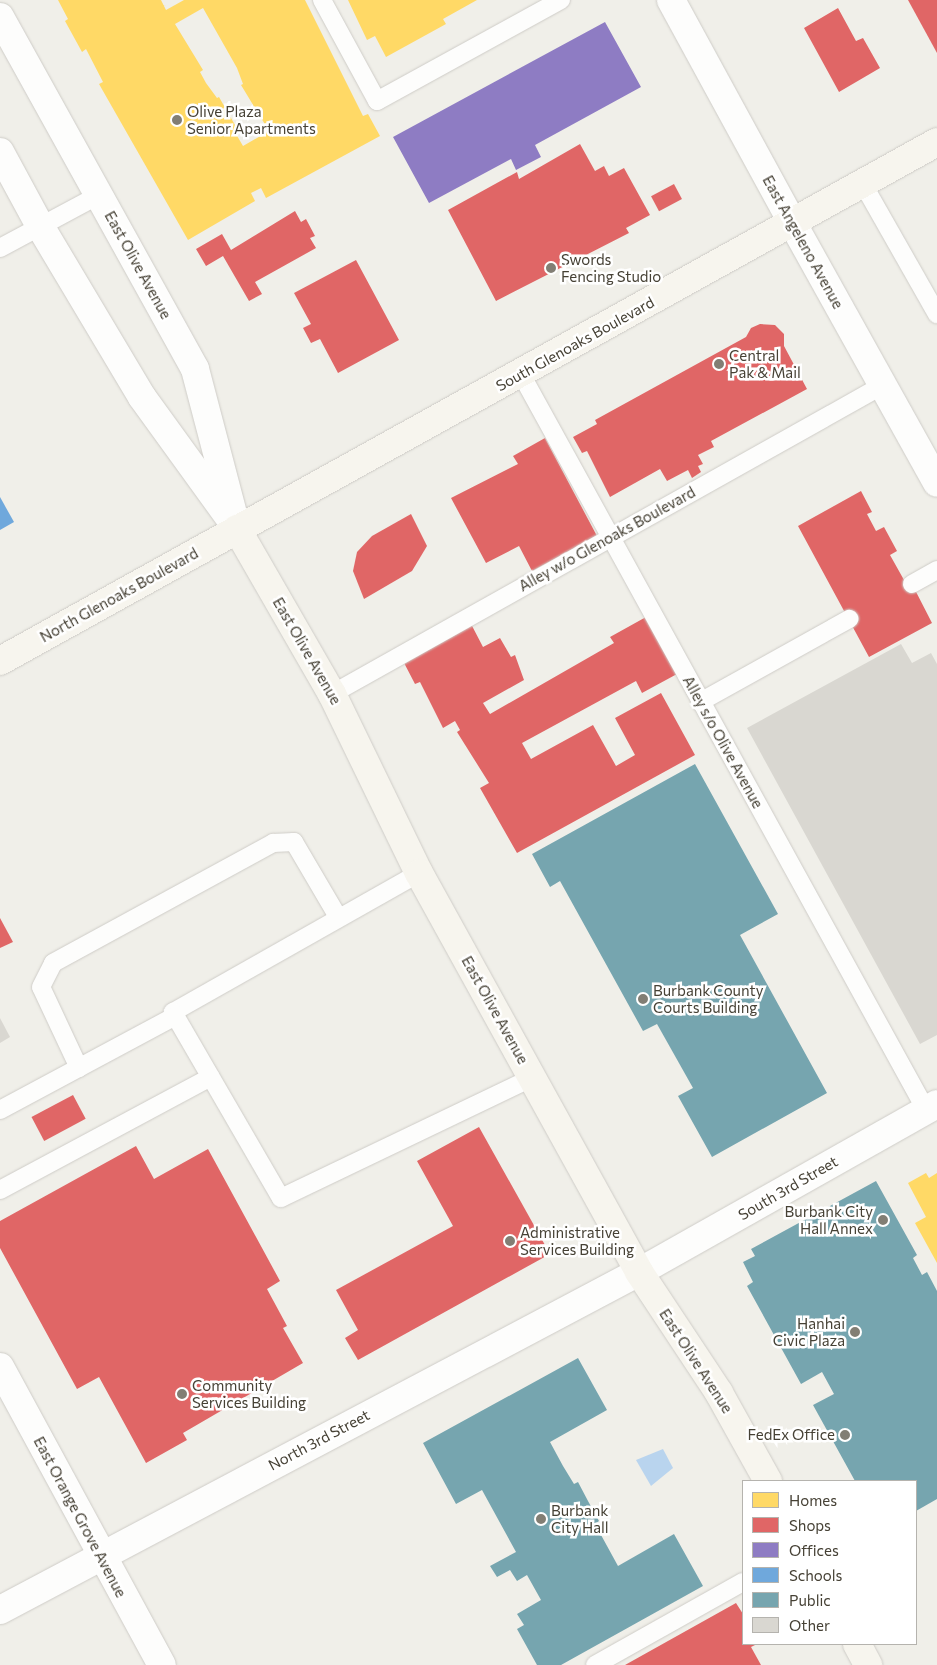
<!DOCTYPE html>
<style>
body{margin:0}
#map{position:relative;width:937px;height:1665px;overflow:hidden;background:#f0efe9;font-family:Commissioner,sans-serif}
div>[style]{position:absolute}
.water>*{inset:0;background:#b9d4ee}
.homes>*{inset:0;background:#ffd966}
.shops>*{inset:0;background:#e06666;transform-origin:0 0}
.offices>*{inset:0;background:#8e7cc3}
.schools>*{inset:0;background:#6fa8dc}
.public>*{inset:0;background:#76a5af}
.building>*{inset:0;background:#d9d7d1}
.roads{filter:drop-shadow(0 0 1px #ceccc7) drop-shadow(0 0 1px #ceccc7)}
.service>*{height:18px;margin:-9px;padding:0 9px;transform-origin:9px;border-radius:9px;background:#fdfdfc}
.minor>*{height:28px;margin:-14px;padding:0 14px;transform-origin:14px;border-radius:14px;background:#fdfdfc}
.tertiary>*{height:28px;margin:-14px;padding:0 14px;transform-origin:14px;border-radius:14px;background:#fdfdfc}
.secondary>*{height:28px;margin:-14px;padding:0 14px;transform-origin:14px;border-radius:14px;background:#f7f5ee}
.dots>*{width:14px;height:14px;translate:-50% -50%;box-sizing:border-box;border:2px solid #fff;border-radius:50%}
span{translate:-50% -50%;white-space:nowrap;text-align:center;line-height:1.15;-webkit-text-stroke:5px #fff;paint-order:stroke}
.poi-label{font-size:15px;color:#464135}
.left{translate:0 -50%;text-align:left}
.right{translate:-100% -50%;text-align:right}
.street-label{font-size:15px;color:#464135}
.legend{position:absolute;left:742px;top:1480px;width:175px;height:165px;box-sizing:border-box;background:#fff;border:1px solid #b5b3ae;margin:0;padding:6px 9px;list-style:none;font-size:15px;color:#464135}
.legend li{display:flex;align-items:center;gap:10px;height:25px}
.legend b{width:25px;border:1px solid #b5b3ae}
</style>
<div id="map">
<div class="water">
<div style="clip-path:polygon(663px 1449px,673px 1468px,651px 1486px,636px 1460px)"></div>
</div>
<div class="homes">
<div style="clip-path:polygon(evenodd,58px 0,161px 0,166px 10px,184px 0,305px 0,363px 116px,368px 114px,380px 136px,266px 198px,261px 188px,251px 193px,255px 201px,188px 240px,99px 84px,103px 82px,86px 49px,82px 52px,65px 21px,68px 19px,58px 0,203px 8px,237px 68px,243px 84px,241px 85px,269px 131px,243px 146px,236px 134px,239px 132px,219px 97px,217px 98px,206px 83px,200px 72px,203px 70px,175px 24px,203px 8px)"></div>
<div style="clip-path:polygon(348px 0,477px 0,443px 19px,446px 24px,386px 57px,375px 36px,367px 40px)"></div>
<div style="clip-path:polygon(926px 1173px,929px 1178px,937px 1173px,937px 1263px,915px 1223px,926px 1217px,908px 1183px)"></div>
</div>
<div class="shops">
<div style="clip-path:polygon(908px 0,937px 0,937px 53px)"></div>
<div style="clip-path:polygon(838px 8px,856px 41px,863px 38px,880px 68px,839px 92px,804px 28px)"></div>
<div style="clip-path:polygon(580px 144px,595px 171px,604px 166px,609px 176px,624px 168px,650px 215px,626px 228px,629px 233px,496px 301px,448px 210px,517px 172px,519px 179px)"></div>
<div style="left:674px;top:184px;width:17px;height:26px;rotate:62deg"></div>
<div style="clip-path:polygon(295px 211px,301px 222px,306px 219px,315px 236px,310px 238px,316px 248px,255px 282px,262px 294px,249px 301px,223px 256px,206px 266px,196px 249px,222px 234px,231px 250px)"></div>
<div style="clip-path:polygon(356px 260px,399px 340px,338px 373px,320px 339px,311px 343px,303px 328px,311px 324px,294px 293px)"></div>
<div style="clip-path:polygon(760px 324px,775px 325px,784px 334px,784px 346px,807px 389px,711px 441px,714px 447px,698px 455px,703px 464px,698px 466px,701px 472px,692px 478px,688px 470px,667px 481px,660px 469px,610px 497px,587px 451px,582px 453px,573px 437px,597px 424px,595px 420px,746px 337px,751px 328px)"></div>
<div style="clip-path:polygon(545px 438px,597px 536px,532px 571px,519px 546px,486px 563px,451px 498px,518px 464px,513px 456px)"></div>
<div style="clip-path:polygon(861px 491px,872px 512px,867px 514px,876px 531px,884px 527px,897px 551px,890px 555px,904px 580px,908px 578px,912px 584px,932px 623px,869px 657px,798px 526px)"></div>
<div style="clip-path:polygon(411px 514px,427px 546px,412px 571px,364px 599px,353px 571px,357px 552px,372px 536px)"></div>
<div style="clip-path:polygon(646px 617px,677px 674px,642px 693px,636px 681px,522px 743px,531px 759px,593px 725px,616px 766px,635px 755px,615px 718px,661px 693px,695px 755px,517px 853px,480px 788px,489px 783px,457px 732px,460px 730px,455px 721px,443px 728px,420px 682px,415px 684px,402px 659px,470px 622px,483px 647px,500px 638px,511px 657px,515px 655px,524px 680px,483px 703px,490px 714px,614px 643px,610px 637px)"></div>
<div style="clip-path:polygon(0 918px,13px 942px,0 948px)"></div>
<div style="left:73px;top:1095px;width:27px;height:47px;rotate:62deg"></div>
<div style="clip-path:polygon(479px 1127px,550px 1254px,358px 1360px,345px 1338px,358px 1330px,336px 1290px,453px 1226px,417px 1161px)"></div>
<div style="clip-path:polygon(136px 1146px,154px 1179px,208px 1149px,280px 1281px,267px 1289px,287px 1326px,283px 1328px,303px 1363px,183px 1433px,187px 1440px,146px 1463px,99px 1377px,77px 1389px,0 1248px,0 1221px)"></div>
<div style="clip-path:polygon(736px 1603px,743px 1614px,743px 1644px,757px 1644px,751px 1647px,761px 1665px,625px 1665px)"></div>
</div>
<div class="offices">
<div style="clip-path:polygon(605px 22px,641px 87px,535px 145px,541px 157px,516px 170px,511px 159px,429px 203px,393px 137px)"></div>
</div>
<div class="schools">
<div style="clip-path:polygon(0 497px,14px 522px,0 530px)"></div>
</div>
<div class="public">
<div style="clip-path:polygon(695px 764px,778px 914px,740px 935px,827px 1093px,712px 1157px,678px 1096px,693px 1088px,657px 1024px,643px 1031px,560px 881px,550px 887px,532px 854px)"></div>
<div style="clip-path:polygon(876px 1181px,917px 1255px,913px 1258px,922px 1275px,927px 1272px,937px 1291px,937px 1499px,916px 1511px,916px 1481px,855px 1481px,813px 1405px,834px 1394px,822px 1372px,801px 1384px,747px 1286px,753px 1282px,743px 1262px,755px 1256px,751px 1249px)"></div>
<div style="clip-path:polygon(578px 1358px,607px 1410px,550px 1442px,563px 1466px,574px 1484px,578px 1482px,588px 1501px,599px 1521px,595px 1524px,618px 1566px,674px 1534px,703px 1586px,561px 1665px,537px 1665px,517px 1629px,524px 1625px,517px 1614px,541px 1600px,527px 1575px,517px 1581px,510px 1570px,497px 1577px,490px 1566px,516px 1552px,482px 1490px,456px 1504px,423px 1443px)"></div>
</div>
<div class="building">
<div style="clip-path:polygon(901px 644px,912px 663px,931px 653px,937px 664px,937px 1035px,920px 1044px,747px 728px)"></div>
<div style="clip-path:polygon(0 1018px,10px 1037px,0 1043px)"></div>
</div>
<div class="roads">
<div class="service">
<div style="left:322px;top:0;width:115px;rotate:61.4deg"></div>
<div style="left:377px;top:101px;width:210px;rotate:-28.8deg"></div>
<div style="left:863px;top:184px;width:150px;rotate:60.4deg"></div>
<div style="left:0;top:248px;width:112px;rotate:-28.2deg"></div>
<div style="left:521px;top:374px;width:840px;rotate:61.18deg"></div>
<div style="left:912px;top:584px;width:29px;rotate:-29deg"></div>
<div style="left:332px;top:694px;width:632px;rotate:-29.28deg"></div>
<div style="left:700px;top:702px;width:171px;rotate:-29.1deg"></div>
<div style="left:419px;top:873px;width:283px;rotate:150.5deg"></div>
<div style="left:173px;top:1012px;width:215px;rotate:59.9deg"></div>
<div style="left:281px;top:1198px;width:278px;rotate:-25.6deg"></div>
<div style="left:79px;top:1068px;width:89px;rotate:-115.1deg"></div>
<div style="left:41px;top:987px;width:27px;rotate:-63deg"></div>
<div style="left:53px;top:963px;width:251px;rotate:-28.6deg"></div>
<div style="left:273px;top:843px;width:21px;rotate:-3deg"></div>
<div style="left:294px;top:842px;width:87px;rotate:59.6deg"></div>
<div style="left:0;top:1110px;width:199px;rotate:-28.2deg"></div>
<div style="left:0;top:1190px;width:239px;rotate:-28.2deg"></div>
<div style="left:595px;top:1665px;width:170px;rotate:-29.3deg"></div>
</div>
<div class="minor">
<div style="left:671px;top:0;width:255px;rotate:61.4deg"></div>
<div style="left:0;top:1610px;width:723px;rotate:-27.88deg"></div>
<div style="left:639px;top:1272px;width:342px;rotate:-29.4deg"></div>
</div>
<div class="tertiary">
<div style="left:0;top:17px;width:402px;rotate:61deg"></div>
<div style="left:195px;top:369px;width:165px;rotate:75.3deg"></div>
<div style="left:0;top:152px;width:84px;rotate:61.6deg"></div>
<div style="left:40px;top:226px;width:199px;rotate:59.2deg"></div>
<div style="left:142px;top:397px;width:147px;rotate:54.1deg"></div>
<div style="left:793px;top:224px;width:296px;rotate:60.9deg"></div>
<div style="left:0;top:1367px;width:339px;rotate:61.5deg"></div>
</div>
<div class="secondary">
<div style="left:237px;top:529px;width:190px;rotate:60.1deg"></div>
<div style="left:332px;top:694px;width:199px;rotate:64.1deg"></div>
<div style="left:419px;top:873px;width:456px;rotate:61.1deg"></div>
<div style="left:639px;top:1272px;width:145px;rotate:56.5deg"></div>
<div style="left:719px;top:1393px;width:101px;rotate:60.9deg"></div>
<div style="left:0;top:661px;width:1071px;rotate:-28.98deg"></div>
<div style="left:857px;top:1644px;width:24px;rotate:62deg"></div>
</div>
</div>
<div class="dots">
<div style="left:177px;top:120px;background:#827e74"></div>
<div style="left:551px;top:268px;background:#827e74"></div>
<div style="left:719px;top:364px;background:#827e74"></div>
<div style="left:643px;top:999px;background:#827e74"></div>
<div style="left:883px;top:1220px;background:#827e74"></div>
<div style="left:510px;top:1241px;background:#827e74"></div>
<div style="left:855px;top:1332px;background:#827e74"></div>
<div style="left:182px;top:1394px;background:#827e74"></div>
<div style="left:845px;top:1435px;background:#827e74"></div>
<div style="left:541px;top:1519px;background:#827e74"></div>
</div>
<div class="poi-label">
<span class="left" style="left:187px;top:120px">Olive Plaza<br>Senior Apartments</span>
<span class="left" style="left:561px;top:268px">Swords<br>Fencing Studio</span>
<span class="left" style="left:729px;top:364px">Central<br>Pak &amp; Mail</span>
<span class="left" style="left:653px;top:999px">Burbank County<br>Courts Building</span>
<span class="right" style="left:873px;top:1220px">Burbank City<br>Hall Annex</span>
<span class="left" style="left:520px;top:1241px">Administrative<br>Services Building</span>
<span class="right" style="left:845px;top:1332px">Hanhai<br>Civic Plaza</span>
<span class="left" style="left:192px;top:1394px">Community<br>Services Building</span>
<span class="right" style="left:835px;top:1435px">FedEx Office</span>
<span class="left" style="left:551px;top:1519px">Burbank<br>City Hall</span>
</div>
<div class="street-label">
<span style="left:803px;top:242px;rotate:61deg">East Angeleno Avenue</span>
<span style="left:138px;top:265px;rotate:61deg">East Olive Avenue</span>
<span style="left:575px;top:344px;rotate:-29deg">South Glenoaks Boulevard</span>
<span style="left:607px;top:539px;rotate:-29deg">Alley w/o Glenoaks Boulevard</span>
<span style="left:119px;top:595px;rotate:-29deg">North Glenoaks Boulevard</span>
<span style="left:307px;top:651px;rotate:60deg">East Olive Avenue</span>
<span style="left:723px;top:742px;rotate:61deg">Alley s/o Olive Avenue</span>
<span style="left:495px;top:1010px;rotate:61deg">East Olive Avenue</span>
<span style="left:788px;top:1188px;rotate:-30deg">South 3rd Street</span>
<span style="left:696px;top:1361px;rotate:57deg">East Olive Avenue</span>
<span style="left:319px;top:1440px;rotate:-28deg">North 3rd Street</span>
<span style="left:80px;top:1517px;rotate:62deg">East Orange Grove Avenue</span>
</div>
<ul class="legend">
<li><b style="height:14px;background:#ffd966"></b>Homes</li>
<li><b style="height:14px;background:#e06666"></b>Shops</li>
<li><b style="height:14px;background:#8e7cc3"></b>Offices</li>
<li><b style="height:14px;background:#6fa8dc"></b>Schools</li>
<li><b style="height:14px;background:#76a5af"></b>Public</li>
<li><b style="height:14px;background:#d9d7d1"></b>Other</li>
</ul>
</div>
